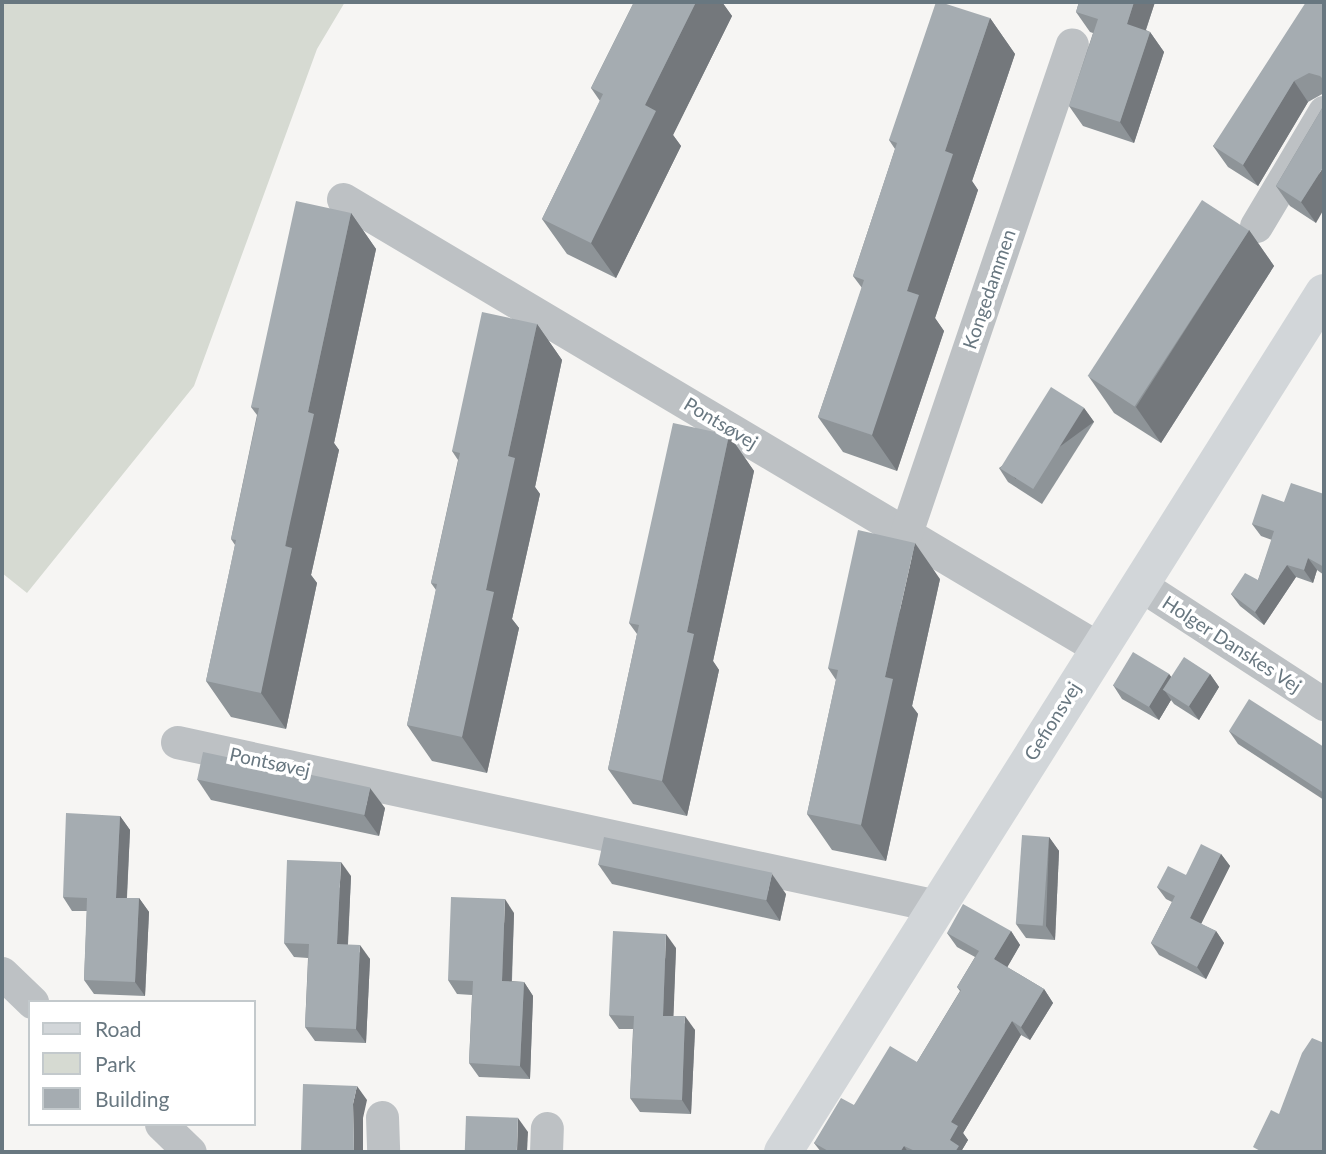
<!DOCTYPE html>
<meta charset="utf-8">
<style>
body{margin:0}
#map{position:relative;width:1326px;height:1154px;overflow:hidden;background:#f6f5f3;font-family:Lato,sans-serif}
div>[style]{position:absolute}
.green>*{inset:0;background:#d6dad2}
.minor>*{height:33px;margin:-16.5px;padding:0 16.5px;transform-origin:16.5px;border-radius:16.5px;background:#bdc1c4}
.major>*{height:38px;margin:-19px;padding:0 19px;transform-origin:19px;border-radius:19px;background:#d2d6d9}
.wall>*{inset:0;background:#8e9498}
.shaded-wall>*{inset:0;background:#74787c;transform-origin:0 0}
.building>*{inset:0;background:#a5acb1;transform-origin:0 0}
span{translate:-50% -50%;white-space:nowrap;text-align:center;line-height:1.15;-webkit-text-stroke:7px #fff;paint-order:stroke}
.street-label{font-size:19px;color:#687780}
.frame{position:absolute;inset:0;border:4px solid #687780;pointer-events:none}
.legend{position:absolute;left:28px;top:1000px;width:228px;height:126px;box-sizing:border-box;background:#fff;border:2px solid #c3c9cc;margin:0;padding:9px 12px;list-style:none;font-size:21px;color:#687780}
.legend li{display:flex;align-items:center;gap:14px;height:35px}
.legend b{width:35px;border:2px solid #c3c9cc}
</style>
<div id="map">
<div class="green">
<div style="clip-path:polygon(2px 2px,345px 2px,317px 49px,194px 386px,27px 593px,2px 573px)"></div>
</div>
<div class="minor">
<div style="left:343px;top:199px;width:881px;rotate:30.73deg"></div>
<div style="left:1256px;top:226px;width:133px;rotate:-59.2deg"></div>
<div style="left:906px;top:533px;width:516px;rotate:-71.25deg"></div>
<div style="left:1139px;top:584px;width:221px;rotate:33deg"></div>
<div style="left:177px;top:742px;width:777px;rotate:12.18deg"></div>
<div style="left:2px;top:973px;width:42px;rotate:44deg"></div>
<div style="left:382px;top:1117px;width:35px;rotate:88deg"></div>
<div style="left:161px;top:1124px;width:40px;rotate:44deg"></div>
<div style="left:546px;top:1152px;width:24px;rotate:-88deg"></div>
</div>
<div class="major">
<div style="left:783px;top:1152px;width:1015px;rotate:-57.8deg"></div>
</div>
<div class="wall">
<div style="clip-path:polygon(634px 2px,722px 2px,732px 16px,673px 135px,681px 146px,616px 278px,567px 254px,542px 219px,600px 101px,591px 88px)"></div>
<div style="clip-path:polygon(1079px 2px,1155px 2px,1146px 30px,1150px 32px,1164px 52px,1134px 143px,1083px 126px,1069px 106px,1093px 33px,1090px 32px,1076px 12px)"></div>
<div style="clip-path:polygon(1324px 3px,1324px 93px,1308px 102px,1258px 186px,1228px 167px,1213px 146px)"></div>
<div style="clip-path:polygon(990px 18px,1015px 54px,972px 181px,978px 190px,935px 318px,944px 331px,897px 471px,843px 452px,818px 417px,862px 288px,853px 276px,895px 149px,889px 140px)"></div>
<div style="clip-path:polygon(1324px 105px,1316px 223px,1290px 206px,1276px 186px)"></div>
<div style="clip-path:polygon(351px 213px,376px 249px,334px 443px,339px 450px,311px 575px,317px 583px,286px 729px,231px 717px,206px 681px,235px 545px,231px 539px,257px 415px,251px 407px)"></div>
<div style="clip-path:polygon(1249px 230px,1274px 266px,1161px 443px,1114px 413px,1089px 377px)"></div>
<div style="clip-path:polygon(537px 324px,562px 360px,535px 487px,540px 494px,512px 619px,519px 628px,487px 773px,432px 761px,407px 725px,436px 590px,431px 583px,458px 460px,452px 451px)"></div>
<div style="clip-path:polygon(1084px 408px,1094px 422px,1042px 504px,1008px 482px,999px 468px)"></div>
<div style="clip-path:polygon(729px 435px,754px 471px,713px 661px,719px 670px,687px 816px,633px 804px,608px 769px,637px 634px,629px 623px)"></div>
<div style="clip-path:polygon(1324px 494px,1324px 575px,1317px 570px,1313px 583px,1296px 577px,1264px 625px,1240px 606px,1231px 594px,1258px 580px,1272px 540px,1261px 536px,1252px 524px,1284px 502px)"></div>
<div style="clip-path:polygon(940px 579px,912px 706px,918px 714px,886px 861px,832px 850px,807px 814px,836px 680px,828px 668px)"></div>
<div style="clip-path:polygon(1169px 674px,1172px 678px,1210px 674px,1219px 687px,1199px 720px,1174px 704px,1171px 700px,1159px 720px,1122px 699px,1113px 685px)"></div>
<div style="clip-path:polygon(1229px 731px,1324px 747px,1324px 800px,1238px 744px)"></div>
<div style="clip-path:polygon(197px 779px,385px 808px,379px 836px,211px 800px)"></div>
<div style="clip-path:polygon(120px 816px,130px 830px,127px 898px,139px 898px,149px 912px,145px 996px,94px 994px,84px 980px,87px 911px,72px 911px,63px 897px)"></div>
<div style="clip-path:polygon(1049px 837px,1059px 851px,1055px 940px,1026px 938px,1016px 924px)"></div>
<div style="clip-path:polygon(1221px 854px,1230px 866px,1201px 924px,1216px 931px,1224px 943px,1206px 979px,1159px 955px,1151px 943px,1172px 902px,1166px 899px,1157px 887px,1186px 875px)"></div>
<div style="clip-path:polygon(598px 864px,786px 894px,780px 921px,612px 884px)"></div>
<div style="clip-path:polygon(351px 876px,348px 945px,370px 959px,366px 1043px,315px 1041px,305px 1027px,308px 958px,294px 957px,284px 943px)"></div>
<div style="clip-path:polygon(514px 913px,512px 981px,524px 982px,533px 996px,530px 1079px,479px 1077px,469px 1063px,472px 995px,457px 994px,448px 980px)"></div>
<div style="clip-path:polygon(1011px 931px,1020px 945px,1007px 967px,1044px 989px,1053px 1003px,1030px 1040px,1021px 1035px,963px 1133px,968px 1140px,962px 1150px,963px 1152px,821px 1152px,814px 1143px,854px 1105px,917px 1062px,960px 991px,957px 987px,975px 957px,957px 947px,947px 933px)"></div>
<div style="clip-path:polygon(676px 948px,673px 1016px,695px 1030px,691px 1114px,640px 1112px,630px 1098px,633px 1029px,619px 1029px,609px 1015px)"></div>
</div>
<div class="shaded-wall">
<div style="clip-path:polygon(696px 2px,722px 2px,732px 16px,673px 135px,681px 146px,616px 278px,591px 243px,645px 105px)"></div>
<div style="clip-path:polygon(1134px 2px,1155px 2px,1141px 44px,1127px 24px)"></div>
<div style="clip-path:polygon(990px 18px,1015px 54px,972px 181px,978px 190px,935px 318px,944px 331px,897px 471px,872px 435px,907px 291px,945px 151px)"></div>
<div style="clip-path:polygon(1150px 32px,1164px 52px,1134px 143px,1120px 122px)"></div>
<div style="clip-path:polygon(1294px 81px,1308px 102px,1258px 186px,1243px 165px)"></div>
<div style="clip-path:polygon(1324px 166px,1324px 209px,1316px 223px,1301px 202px)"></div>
<div style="clip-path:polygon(351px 213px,376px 249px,334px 443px,339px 450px,311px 575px,317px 583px,286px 729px,261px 693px,308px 412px)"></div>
<div style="clip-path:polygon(1249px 230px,1274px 266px,1161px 443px,1136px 407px)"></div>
<div style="clip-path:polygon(537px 324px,562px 360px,535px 487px,540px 494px,512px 619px,519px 628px,487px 773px,462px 737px,508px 456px)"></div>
<div style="left:1084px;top:408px;width:17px;height:97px;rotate:54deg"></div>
<div style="clip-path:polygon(729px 435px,754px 471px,713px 661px,719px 670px,687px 816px,662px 781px,687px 632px)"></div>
<div style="clip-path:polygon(915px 543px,940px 579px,912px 706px,918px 714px,886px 861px,861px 825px,885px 677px)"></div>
<div style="clip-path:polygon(1308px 558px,1317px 570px,1313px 583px,1304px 570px)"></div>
<div style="clip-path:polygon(1287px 565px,1296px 577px,1264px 625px,1255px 612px)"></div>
<div style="clip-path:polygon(1169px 674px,1179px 688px,1165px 691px,1171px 700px,1159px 720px,1149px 706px)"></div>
<div style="clip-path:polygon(1210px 674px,1219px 687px,1199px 720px,1189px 706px)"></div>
<div style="clip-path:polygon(370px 788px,385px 808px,379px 836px,364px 815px)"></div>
<div style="clip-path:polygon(120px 816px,130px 830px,126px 912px,116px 898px)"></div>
<div style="clip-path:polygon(1049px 837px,1059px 851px,1055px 940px,1046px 926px)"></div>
<div style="clip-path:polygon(1221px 854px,1230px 866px,1198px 930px,1190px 918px)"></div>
<div style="clip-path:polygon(341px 862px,351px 876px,347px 958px,337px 944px)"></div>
<div style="clip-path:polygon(772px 874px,786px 894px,780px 921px,766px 900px)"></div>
<div style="clip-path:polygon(139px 898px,149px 912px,145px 996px,135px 982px)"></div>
<div style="clip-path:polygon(505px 899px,514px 913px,511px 995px,502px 981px)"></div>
<div style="clip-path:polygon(1011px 931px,1020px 945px,1004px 973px,994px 959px)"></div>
<div style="clip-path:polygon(1216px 931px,1224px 943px,1206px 979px,1197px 967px)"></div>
<div style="clip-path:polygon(666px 934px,676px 948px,673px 1030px,663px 1016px)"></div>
<div style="clip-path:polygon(360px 945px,370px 959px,366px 1043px,356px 1029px)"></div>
<div style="clip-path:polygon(524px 982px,533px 996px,530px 1079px,520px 1066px)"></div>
<div style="clip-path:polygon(1044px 989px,1053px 1003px,1030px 1040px,1021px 1027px)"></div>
<div style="clip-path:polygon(685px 1016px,695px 1030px,691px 1114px,682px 1100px)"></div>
<div style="clip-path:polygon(1012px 1021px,1021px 1035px,963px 1133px,968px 1140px,962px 1150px,963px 1152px,955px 1152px,950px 1140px,951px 1122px)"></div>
<div style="clip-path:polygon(357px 1086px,367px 1100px,363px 1118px,363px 1152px,354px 1152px,353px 1104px)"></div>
<div style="clip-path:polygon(518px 1118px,528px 1132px,527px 1152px,517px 1152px)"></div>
<div style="clip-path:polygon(904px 1146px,908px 1152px,900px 1152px)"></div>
</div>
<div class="building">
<div style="clip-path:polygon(634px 2px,696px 2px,645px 105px,656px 111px,591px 243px,542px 219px,603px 94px,591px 88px)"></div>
<div style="clip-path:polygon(936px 2px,940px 2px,990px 18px,945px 151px,953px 154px,907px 291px,919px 295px,872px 435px,818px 417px,864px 280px,853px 276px,897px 143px,889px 140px)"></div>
<div style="clip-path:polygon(1079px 2px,1134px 2px,1127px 24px,1150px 32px,1120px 122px,1069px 106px,1098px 19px,1076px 12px)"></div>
<div style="clip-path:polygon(1306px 2px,1322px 2px,1324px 3px,1324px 80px,1320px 76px,1309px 73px,1294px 81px,1243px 165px,1213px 146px)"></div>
<div style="clip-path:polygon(1324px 105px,1324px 166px,1301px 202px,1276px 186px)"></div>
<div style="left:1202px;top:200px;width:56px;height:210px;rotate:33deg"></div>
<div style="clip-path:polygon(296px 201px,351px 213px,308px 412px,314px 414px,285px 546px,292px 548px,261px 693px,206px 681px,236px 540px,231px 539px,259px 408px,251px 407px)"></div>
<div style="clip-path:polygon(482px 312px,537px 324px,508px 456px,515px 458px,486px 590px,494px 592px,462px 737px,407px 725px,437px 584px,431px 583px,460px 453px,452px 451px)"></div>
<div style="left:1051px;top:387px;width:39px;height:96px;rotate:32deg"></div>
<div style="clip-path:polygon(673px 423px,729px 435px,687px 632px,694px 634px,662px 781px,608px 769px,639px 625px,629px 623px)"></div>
<div style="clip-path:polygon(1291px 483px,1324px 494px,1324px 567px,1308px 558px,1304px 570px,1287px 565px,1255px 612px,1231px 594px,1245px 573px,1258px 580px,1274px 531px,1252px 524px,1262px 494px,1284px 502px)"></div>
<div style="clip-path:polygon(858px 530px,915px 543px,885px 677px,893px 679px,861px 825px,807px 814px,838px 670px,828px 668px)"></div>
<div style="left:1133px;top:652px;width:42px;height:39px;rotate:31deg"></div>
<div style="left:1184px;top:657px;width:31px;height:39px;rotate:33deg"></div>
<div style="clip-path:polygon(1249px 699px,1324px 747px,1324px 793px,1229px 731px)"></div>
<div style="left:203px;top:752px;width:171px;height:28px;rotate:12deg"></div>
<div style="clip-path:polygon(66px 813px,120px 816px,116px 898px,139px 898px,135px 982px,84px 980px,87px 898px,63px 897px)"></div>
<div style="left:1022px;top:835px;width:27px;height:89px;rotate:4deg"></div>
<div style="left:604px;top:837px;width:172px;height:28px;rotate:12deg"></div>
<div style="clip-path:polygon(1201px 844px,1221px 854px,1190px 918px,1216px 931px,1197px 967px,1151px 943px,1175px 896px,1157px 887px,1168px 866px,1186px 875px)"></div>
<div style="clip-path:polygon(287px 860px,341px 862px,337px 944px,360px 945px,356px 1029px,305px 1027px,309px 944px,284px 943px)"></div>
<div style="clip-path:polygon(451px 897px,505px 899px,502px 981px,524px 982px,520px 1066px,469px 1063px,473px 981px,448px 980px)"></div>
<div style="clip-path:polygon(963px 904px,1011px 931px,994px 959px,1044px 989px,1021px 1027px,1012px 1021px,951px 1122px,958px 1126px,950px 1140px,959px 1146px,955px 1152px,917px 1152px,904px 1146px,900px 1152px,830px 1152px,814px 1143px,841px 1098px,854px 1105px,890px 1046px,917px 1062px,961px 990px,957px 987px,979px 951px,947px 933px)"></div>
<div style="clip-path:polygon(613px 931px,666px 934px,663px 1016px,685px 1016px,682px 1100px,630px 1098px,634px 1016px,609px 1015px)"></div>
<div style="clip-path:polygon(1312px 1038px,1324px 1043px,1324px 1152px,1262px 1152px,1253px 1147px,1271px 1110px,1279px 1114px,1302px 1053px)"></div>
<div style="clip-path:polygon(303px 1084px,357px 1086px,353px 1104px,354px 1152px,301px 1152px)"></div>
<div style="left:466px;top:1116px;width:52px;height:36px;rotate:2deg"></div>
</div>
<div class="street-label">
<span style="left:989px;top:289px;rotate:-71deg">Kongedammen</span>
<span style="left:721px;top:423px;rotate:31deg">Pontsøvej</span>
<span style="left:1232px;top:644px;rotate:33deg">Holger Danskes Vej</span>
<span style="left:1052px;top:721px;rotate:-58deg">Gefionsvej</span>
<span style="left:270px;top:762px;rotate:12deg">Pontsøvej</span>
</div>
<div class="frame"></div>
<ul class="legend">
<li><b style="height:9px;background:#d2d6d9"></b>Road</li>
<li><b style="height:19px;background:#d6dad2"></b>Park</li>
<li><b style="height:19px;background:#a5acb1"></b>Building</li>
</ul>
</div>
